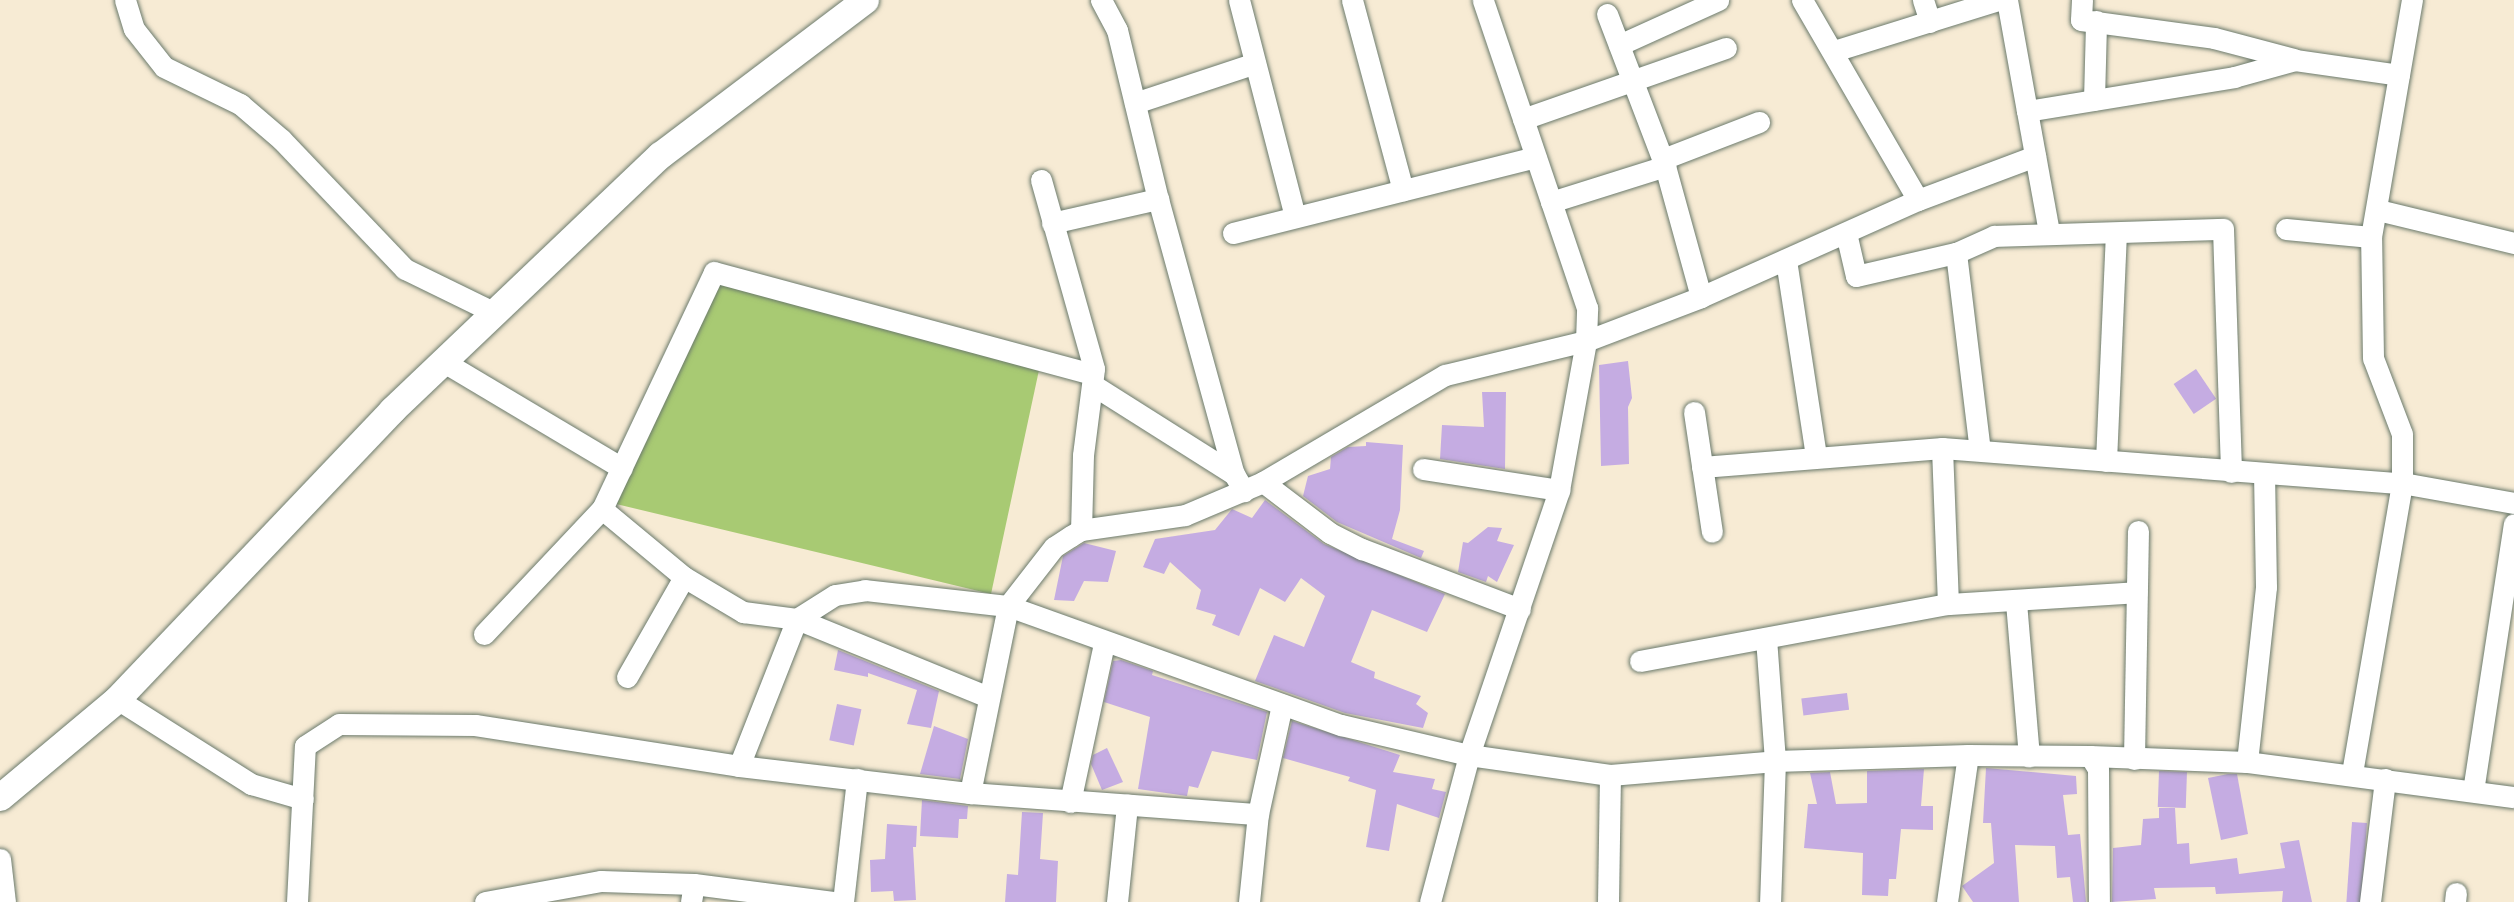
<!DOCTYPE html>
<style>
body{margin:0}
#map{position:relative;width:2514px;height:902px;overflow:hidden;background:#f7ebd4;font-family:"IM FELL English",serif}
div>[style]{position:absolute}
.green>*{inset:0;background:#a8ca73}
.building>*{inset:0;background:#c5ace2;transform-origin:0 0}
.roads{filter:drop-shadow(0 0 2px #6b7a6c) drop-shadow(0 0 2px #6b7a6c)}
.minor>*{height:21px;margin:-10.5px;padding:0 10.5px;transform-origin:10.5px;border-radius:10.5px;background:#fff}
.tertiary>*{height:27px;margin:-13.5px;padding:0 13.5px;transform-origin:13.5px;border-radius:13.5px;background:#fff}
span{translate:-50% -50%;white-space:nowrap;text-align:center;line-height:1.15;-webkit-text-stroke:4.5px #fcf5e5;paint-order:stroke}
</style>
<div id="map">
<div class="green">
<div style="clip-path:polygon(720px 280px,1039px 370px,991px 594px,612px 503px)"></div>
</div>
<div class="building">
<div style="clip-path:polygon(1628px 361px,1632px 398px,1628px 407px,1629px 464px,1601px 466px,1599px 365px)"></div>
<div style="left:2196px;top:369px;width:36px;height:27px;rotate:56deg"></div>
<div style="clip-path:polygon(1482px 392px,1506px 392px,1505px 469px,1440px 459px,1442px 425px,1484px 427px)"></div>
<div style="clip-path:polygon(1366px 442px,1403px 445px,1400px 510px,1392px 539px,1424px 551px,1421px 558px,1337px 522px,1303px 496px,1308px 476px,1330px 469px,1331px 457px,1348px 447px,1366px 446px)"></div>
<div style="clip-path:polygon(1265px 500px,1324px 544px,1445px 594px,1427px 632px,1372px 610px,1351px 662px,1375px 672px,1374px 678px,1421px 696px,1416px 704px,1428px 713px,1423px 728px,1345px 713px,1255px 681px,1274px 635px,1304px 647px,1325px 596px,1301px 578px,1285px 602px,1260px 588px,1239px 636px,1212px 625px,1216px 615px,1196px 609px,1201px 590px,1170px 562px,1164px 574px,1143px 567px,1155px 539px,1215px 530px,1232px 509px,1252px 518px)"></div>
<div style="clip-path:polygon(1488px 527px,1502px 528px,1497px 541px,1514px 545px,1497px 582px,1488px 576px,1486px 582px,1458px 572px,1463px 542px,1468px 543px)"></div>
<div style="clip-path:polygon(1084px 543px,1116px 551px,1108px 582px,1084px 581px,1074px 601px,1054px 600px,1063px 556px)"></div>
<div style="clip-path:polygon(838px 650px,939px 691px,931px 728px,907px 724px,917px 690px,868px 673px,868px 677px,834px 670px)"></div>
<div style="clip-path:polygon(1121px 660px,1153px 671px,1152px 675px,1267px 712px,1257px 760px,1212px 751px,1198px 788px,1189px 786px,1187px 796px,1138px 789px,1150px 717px,1104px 702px,1113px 661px)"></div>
<div style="left:1847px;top:693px;width:17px;height:46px;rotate:83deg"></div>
<div style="left:837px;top:704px;width:25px;height:37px;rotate:12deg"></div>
<div style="clip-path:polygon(1292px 721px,1400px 755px,1393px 772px,1435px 779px,1432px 789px,1446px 792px,1439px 818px,1397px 804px,1389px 851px,1366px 847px,1376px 790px,1348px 781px,1350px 777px,1283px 758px)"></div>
<div style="clip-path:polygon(934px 726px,968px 739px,960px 779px,920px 774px)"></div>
<div style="clip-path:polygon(1107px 748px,1123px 782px,1102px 790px,1091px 764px,1093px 755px)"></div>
<div style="clip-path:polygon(1986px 768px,2076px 776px,2077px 794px,2063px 795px,2068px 835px,2080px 834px,2086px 902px,2073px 902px,2070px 877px,2057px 878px,2055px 846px,2015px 845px,2019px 902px,1973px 902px,1962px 886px,1994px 863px,1991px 823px,1983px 823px)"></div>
<div style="clip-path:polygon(1924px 769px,1921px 806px,1933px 806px,1933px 830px,1901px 829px,1896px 879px,1889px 879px,1888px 896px,1862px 895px,1863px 853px,1804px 848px,1808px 804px,1817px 804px,1810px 773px,1830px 772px,1836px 804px,1867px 803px,1867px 771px)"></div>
<div style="left:2159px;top:771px;width:28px;height:36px;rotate:2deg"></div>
<div style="clip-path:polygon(2228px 774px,2237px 774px,2248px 834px,2221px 840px,2208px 778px)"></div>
<div style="clip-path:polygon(922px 800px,968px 806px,967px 819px,959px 819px,958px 838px,920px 836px)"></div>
<div style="clip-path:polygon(2159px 808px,2175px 808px,2177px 844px,2189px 843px,2190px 864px,2237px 858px,2239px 874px,2285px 868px,2280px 843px,2299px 840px,2312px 902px,2282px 902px,2283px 891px,2216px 894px,2215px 887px,2154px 888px,2156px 899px,2112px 902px,2113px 848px,2141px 845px,2143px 819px,2159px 818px)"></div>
<div style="clip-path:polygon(1022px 812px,1043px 813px,1040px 859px,1058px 861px,1056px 902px,1005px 902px,1007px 874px,1018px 875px)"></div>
<div style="left:2352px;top:822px;width:15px;height:81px;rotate:4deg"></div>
<div style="clip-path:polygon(887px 824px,917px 826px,916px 847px,913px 847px,916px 900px,894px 901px,893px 891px,871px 892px,870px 860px,885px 859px)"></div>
</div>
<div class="roads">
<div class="minor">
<div style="left:125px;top:0;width:30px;rotate:73deg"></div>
<div style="left:134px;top:29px;width:48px;rotate:51.7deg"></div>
<div style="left:164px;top:67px;width:85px;rotate:26deg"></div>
<div style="left:240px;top:104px;width:55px;rotate:40.6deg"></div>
<div style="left:282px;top:140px;width:178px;rotate:46.4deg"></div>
<div style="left:405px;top:269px;width:98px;rotate:26deg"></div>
<div style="left:1101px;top:0;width:34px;rotate:62deg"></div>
<div style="left:1117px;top:30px;width:174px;rotate:76.4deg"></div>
<div style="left:1158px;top:199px;width:285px;rotate:74.6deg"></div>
<div style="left:1234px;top:474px;width:20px;rotate:60deg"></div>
<div style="left:1239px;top:0;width:224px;rotate:75.5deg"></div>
<div style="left:1352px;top:0;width:197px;rotate:75deg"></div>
<div style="left:1802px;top:0;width:231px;rotate:59.9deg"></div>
<div style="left:1923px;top:0;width:23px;rotate:72deg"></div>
<div style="left:2007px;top:0;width:113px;rotate:79.8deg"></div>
<div style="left:2082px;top:0;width:20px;rotate:93deg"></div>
<div style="left:2081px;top:20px;width:134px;rotate:7.7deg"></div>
<div style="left:2214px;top:38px;width:83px;rotate:14.7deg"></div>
<div style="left:1607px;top:14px;width:163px;rotate:69.1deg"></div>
<div style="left:1665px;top:166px;width:136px;rotate:74.6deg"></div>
<div style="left:1619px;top:45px;width:109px;rotate:-24.4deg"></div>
<div style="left:1834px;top:51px;width:172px;rotate:-17.3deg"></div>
<div style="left:2094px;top:100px;width:79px;rotate:-88.5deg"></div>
<div style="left:1135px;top:103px;width:126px;rotate:-18.4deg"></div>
<div style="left:1523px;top:119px;width:215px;rotate:-19.3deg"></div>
<div style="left:1663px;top:159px;width:103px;rotate:-21.1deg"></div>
<div style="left:1041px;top:180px;width:196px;rotate:74.3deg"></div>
<div style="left:1094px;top:369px;width:87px;rotate:97.3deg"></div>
<div style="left:1083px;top:455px;width:75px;rotate:91.5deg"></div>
<div style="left:1551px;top:202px;width:120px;rotate:-17.5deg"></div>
<div style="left:2378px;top:210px;width:140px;rotate:13.6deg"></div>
<div style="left:1052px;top:223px;width:109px;rotate:-12.8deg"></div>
<div style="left:2286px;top:229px;width:85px;rotate:5.4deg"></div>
<div style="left:2049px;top:232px;width:123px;rotate:-100.3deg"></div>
<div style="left:2027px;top:111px;width:210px;rotate:-9.3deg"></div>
<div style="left:2234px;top:77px;width:63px;rotate:-15.6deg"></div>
<div style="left:2295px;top:60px;width:105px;rotate:8.2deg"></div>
<div style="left:1233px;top:233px;width:312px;rotate:-14.1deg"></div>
<div style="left:1846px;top:233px;width:44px;rotate:76.9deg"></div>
<div style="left:1856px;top:276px;width:103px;rotate:-13deg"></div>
<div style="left:1956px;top:253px;width:42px;rotate:-24.1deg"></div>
<div style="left:1994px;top:236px;width:229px;rotate:-1.8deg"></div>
<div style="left:2223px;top:229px;width:243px;rotate:88.1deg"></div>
<div style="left:1956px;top:253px;width:198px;rotate:83.1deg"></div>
<div style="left:1786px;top:260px;width:198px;rotate:81.3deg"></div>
<div style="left:444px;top:362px;width:207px;rotate:30.8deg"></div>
<div style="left:1093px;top:385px;width:167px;rotate:32.3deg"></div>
<div style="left:1694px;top:412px;width:121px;rotate:81.5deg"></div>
<div style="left:1942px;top:448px;width:156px;rotate:87.8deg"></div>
<div style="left:2106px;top:461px;width:226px;rotate:-87.5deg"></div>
<div style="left:1702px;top:467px;width:241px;rotate:-4.5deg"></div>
<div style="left:1942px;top:448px;width:461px;rotate:4.4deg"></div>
<div style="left:2402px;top:483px;width:114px;rotate:10.1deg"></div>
<div style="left:1423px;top:469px;width:138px;rotate:8.8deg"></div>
<div style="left:1263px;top:482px;width:84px;rotate:37.3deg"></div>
<div style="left:1330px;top:533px;width:36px;rotate:27deg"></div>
<div style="left:1362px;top:549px;width:169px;rotate:20.8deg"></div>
<div style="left:602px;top:509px;width:107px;rotate:39.7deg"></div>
<div style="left:684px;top:577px;width:69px;rotate:30.7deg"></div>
<div style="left:743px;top:612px;width:54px;rotate:7.4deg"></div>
<div style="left:797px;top:619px;width:206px;rotate:22.2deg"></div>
<div style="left:2016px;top:602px;width:155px;rotate:85.2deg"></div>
<div style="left:484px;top:634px;width:172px;rotate:-46.7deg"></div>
<div style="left:602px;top:509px;width:262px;rotate:-64.7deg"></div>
<div style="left:714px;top:272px;width:392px;rotate:15.1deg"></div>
<div style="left:1766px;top:638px;width:123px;rotate:85.8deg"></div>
<div style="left:1775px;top:761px;width:141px;rotate:92deg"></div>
<div style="left:1640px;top:661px;width:313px;rotate:-10.5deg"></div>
<div style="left:1948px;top:604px;width:189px;rotate:-3.6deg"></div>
<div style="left:627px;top:677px;width:115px;rotate:-60.3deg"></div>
<div style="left:117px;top:699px;width:159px;rotate:32.4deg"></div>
<div style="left:251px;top:784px;width:54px;rotate:16.1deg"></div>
<div style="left:2090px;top:756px;width:15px;rotate:58deg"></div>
<div style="left:2098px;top:769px;width:133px;rotate:89.6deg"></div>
<div style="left:2134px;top:759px;width:228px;rotate:-89deg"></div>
<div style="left:2247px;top:762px;width:176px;rotate:-83.8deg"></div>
<div style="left:2266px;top:587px;width:113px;rotate:-91deg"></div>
<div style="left:739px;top:766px;width:158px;rotate:-68.5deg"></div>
<div style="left:797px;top:619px;width:45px;rotate:-32.3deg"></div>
<div style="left:835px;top:595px;width:30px;rotate:-9deg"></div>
<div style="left:865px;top:590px;width:144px;rotate:6.4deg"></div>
<div style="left:1008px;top:606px;width:354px;rotate:19.7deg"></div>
<div style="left:1341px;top:725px;width:131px;rotate:13.2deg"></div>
<div style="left:1469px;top:755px;width:142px;rotate:8.1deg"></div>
<div style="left:1610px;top:775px;width:166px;rotate:-4.8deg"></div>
<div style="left:1775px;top:761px;width:193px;rotate:-1.8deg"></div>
<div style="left:1968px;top:755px;width:122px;rotate:0.5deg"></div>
<div style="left:2090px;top:756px;width:157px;rotate:2.2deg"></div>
<div style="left:2247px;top:762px;width:269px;rotate:7.5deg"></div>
<div style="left:2352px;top:773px;width:294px;rotate:-80.2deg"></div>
<div style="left:2402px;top:483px;width:49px;rotate:-90deg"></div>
<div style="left:2402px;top:434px;width:81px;rotate:-110.9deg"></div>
<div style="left:2373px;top:358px;width:121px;rotate:-90.9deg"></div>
<div style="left:2371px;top:237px;width:241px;rotate:-80.2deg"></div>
<div style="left:2473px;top:791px;width:270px;rotate:-81.3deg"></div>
<div style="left:970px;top:793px;width:191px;rotate:-78.5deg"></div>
<div style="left:1008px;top:606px;width:75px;rotate:-52.1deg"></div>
<div style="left:1054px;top:547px;width:20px;rotate:-33deg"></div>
<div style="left:1071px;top:536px;width:12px;rotate:-31deg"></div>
<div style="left:1081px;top:530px;width:105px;rotate:-8.2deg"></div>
<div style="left:1185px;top:515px;width:85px;rotate:-22.9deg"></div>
<div style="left:1263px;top:482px;width:211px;rotate:-30.5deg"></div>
<div style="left:1445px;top:375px;width:145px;rotate:-13.6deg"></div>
<div style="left:1586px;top:341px;width:123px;rotate:-20.9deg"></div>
<div style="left:1701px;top:297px;width:238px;rotate:-24.1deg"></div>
<div style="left:1918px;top:200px;width:125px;rotate:-20.6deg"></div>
<div style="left:1070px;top:802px;width:163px;rotate:-77.9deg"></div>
<div style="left:0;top:859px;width:43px;rotate:83.4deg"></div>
<div style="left:297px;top:902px;width:156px;rotate:-87.1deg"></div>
<div style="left:305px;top:746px;width:40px;rotate:-32.9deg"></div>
<div style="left:339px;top:724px;width:136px;rotate:0.4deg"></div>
<div style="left:475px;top:725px;width:267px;rotate:8.8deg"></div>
<div style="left:739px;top:766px;width:233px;rotate:6.7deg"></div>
<div style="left:970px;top:793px;width:289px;rotate:4.2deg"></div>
<div style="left:485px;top:902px;width:118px;rotate:-10.3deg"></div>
<div style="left:601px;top:881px;width:93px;rotate:1.8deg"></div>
<div style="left:694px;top:884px;width:140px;rotate:7.4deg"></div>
<div style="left:691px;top:902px;width:18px;rotate:-81deg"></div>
<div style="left:843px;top:902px;width:124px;rotate:-83.5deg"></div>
<div style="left:1117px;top:902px;width:98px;rotate:-84.1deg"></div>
<div style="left:1249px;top:902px;width:88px;rotate:-84.2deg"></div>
<div style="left:1258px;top:814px;width:112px;rotate:-77.6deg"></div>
<div style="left:1430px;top:902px;width:152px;rotate:-75.1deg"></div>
<div style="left:1469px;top:755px;width:280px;rotate:-71.2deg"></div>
<div style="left:1559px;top:490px;width:151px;rotate:-79.7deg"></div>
<div style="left:1586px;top:341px;width:33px;rotate:-88deg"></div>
<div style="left:1587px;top:308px;width:325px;rotate:-108.7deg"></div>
<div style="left:1608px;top:902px;width:127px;rotate:-89.1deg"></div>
<div style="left:1947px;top:902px;width:148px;rotate:-81.9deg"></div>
<div style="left:2370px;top:902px;width:124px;rotate:-83deg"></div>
<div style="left:2455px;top:902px;width:9px;rotate:-84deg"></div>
</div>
<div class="tertiary">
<div style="left:0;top:797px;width:153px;rotate:-39.9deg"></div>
<div style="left:117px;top:699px;width:399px;rotate:-46.4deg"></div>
<div style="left:392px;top:410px;width:370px;rotate:-43.6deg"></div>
<div style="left:660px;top:155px;width:257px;rotate:-37.1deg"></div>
</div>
</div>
</div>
